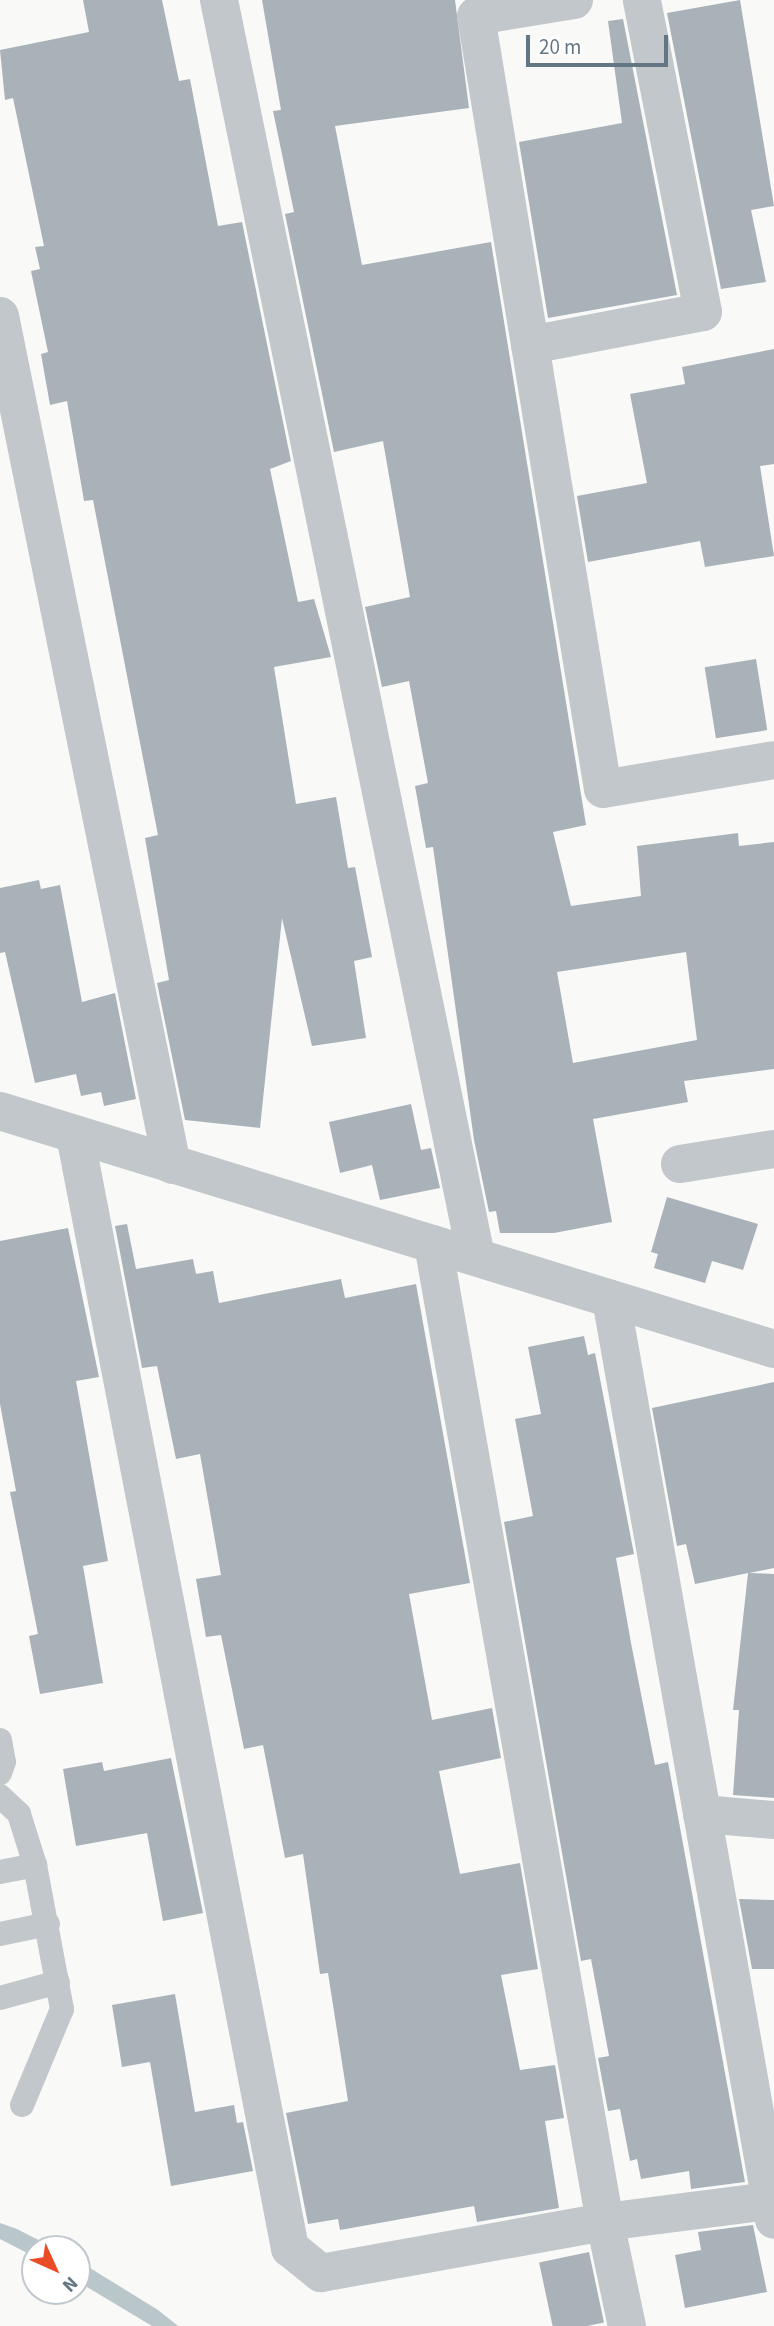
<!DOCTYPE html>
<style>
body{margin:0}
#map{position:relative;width:774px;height:2326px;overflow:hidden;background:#f9f9f7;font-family:"Source Sans 3",sans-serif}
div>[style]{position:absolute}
.water>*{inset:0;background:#b9c6ca}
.building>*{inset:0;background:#a9b2b9;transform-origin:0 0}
.service>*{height:24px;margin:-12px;padding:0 12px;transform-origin:12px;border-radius:12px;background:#c2c7cb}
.minor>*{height:38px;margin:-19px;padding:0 19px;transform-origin:19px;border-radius:19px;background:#c2c7cb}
.tertiary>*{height:38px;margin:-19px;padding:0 19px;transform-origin:19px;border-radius:19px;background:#c2c7cb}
span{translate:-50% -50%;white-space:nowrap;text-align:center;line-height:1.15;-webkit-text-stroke:7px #fff;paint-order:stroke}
.north{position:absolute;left:21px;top:2235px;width:70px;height:70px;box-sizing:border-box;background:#fff;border:2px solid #c1c8cd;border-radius:50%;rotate:135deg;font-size:19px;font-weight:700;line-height:28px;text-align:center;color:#637683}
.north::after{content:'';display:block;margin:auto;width:24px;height:32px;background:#ea4c26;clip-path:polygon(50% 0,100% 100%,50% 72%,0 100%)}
.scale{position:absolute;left:526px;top:35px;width:142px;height:32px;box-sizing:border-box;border:4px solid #637683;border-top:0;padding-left:9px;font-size:21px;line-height:24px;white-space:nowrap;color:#637683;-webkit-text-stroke:5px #fff;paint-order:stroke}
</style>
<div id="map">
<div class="water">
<div style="clip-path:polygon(0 2223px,17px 2229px,56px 2249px,35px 2249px,35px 2257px,0 2239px)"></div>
<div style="clip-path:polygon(77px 2260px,158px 2310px,178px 2326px,152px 2326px,77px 2281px)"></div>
</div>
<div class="building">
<div style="clip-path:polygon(83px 0,162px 0,179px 81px,190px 79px,218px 226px,242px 222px,291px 461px,270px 469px,298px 602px,314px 599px,331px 657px,274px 667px,296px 804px,336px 797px,348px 868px,355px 867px,372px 957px,354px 961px,366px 1038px,312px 1046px,282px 918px,260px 1128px,185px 1120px,157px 983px,169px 980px,145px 838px,158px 835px,141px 748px,93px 500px,84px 501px,67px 401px,50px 405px,41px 354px,48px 352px,31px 271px,40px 269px,35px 247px,44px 246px,13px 98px,5px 100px,0 50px,89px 32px)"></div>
<div style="clip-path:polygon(evenodd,262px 0,455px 0,469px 108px,335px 126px,362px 265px,491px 242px,586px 825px,553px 832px,571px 906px,641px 896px,637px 846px,738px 833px,739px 846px,774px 842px,774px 1069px,684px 1081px,688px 1102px,593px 1119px,612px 1222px,554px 1233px,500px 1233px,496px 1211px,489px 1212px,474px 1140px,433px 847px,426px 848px,415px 786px,428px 783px,409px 681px,382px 687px,365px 607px,410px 597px,383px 441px,334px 452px,285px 214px,294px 212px,273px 111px,281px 110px,262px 0,686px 952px,697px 1040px,573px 1063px,557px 972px,686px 952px)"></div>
<div style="clip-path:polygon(740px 0,774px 206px,751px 210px,766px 282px,721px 289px,667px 13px)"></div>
<div style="clip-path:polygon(623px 19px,677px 295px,548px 318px,519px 142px,622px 123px,608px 21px)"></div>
<div style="clip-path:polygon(774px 349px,774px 464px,760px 466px,774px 556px,705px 567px,700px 541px,588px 562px,577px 496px,647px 483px,630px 394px,685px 384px,682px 367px)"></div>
<div style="left:756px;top:659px;width:72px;height:52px;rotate:81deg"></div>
<div style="clip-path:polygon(39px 880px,41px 889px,60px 885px,82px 1002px,115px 993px,136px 1099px,104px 1106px,101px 1092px,81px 1096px,76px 1074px,35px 1083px,5px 952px,0 953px,0 888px)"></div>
<div style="clip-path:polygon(411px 1104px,421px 1150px,431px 1148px,440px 1188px,380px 1200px,372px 1165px,340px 1173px,329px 1122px)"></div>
<div style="clip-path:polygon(667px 1197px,758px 1224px,743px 1270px,712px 1261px,705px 1283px,654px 1268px,658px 1254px,651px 1252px)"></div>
<div style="clip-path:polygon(127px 1224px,136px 1269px,193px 1259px,196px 1274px,213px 1271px,219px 1303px,341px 1279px,345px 1298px,416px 1284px,470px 1583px,409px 1594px,432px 1720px,492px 1708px,501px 1758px,439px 1771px,460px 1874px,520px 1863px,538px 1969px,501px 1975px,520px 2070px,555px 2065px,564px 2118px,545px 2121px,559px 2208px,477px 2222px,474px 2206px,340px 2230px,338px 2219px,308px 2224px,286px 2113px,348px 2101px,328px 1973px,320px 1974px,303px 1854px,285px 1858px,263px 1745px,244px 1749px,221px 1635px,206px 1637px,196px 1579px,221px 1575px,200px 1454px,176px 1459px,157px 1366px,142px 1368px,115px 1226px)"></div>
<div style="clip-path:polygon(68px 1228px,99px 1377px,76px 1381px,108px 1561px,83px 1566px,103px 1683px,40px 1694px,29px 1636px,38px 1634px,10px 1492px,16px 1491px,0 1404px,0 1241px)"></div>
<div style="clip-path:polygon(584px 1336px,588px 1355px,595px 1353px,634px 1554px,616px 1558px,631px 1643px,655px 1765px,668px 1762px,745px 2182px,691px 2189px,689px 2171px,641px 2179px,637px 2159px,630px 2161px,620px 2109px,608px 2111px,598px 2058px,609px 2056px,591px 1959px,581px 1961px,504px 1522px,533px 1516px,515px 1419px,541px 1414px,528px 1347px)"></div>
<div style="clip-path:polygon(774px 1382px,774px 1568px,749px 1573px,774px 1574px,774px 1798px,733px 1795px,739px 1710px,733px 1710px,748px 1573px,695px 1584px,686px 1544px,677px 1546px,652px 1408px)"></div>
<div style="clip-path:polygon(171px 1758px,203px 1913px,163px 1921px,147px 1833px,76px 1846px,63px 1769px,102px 1762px,104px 1771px)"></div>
<div style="clip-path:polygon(739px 1899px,774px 1900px,774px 1969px,752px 1969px)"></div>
<div style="clip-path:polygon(175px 1994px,195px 2112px,234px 2105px,237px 2123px,243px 2122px,253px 2171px,171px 2186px,150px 2062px,122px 2067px,112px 2005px)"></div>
<div style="clip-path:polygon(753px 2225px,767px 2292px,685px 2308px,675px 2255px,701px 2250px,698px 2232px)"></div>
<div style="left:589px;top:2252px;width:72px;height:51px;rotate:78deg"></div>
</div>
<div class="service">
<div style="left:0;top:1740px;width:22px;rotate:80deg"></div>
<div style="left:4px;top:1762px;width:12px;rotate:110deg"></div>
<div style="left:0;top:1796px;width:26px;rotate:43deg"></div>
<div style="left:19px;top:1814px;width:53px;rotate:72.6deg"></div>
<div style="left:35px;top:1865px;width:147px;rotate:79.4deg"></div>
<div style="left:62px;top:2009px;width:104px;rotate:112.6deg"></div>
<div style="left:0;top:1872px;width:36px;rotate:-11deg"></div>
<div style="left:0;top:1934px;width:49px;rotate:-11.8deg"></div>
<div style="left:0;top:1998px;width:60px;rotate:-15.4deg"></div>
</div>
<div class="minor">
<div style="left:219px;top:0;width:1283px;rotate:78.44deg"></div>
<div style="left:574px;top:0;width:99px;rotate:170.7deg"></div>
<div style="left:476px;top:16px;width:783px;rotate:80.67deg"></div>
<div style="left:603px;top:789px;width:173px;rotate:-9.6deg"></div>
<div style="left:0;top:316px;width:866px;rotate:78.55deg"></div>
<div style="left:530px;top:345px;width:176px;rotate:-10.8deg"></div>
<div style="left:703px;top:312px;width:318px;rotate:-101.1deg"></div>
<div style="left:75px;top:1135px;width:1134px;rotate:79.07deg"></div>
<div style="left:290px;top:2248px;width:40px;rotate:39deg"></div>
<div style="left:321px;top:2273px;width:289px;rotate:-10.2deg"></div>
<div style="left:605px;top:2222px;width:166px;rotate:-7.3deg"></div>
<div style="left:680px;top:1164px;width:95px;rotate:-9.1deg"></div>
<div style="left:433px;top:1244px;width:993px;rotate:80.03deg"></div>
<div style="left:605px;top:2222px;width:106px;rotate:78.1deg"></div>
<div style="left:611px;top:1299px;width:935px;rotate:79.96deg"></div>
<div style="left:702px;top:1814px;width:72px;rotate:4.8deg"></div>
</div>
<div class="tertiary">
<div style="left:0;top:1111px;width:810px;rotate:17.09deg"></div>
</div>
<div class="north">N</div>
<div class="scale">20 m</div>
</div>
